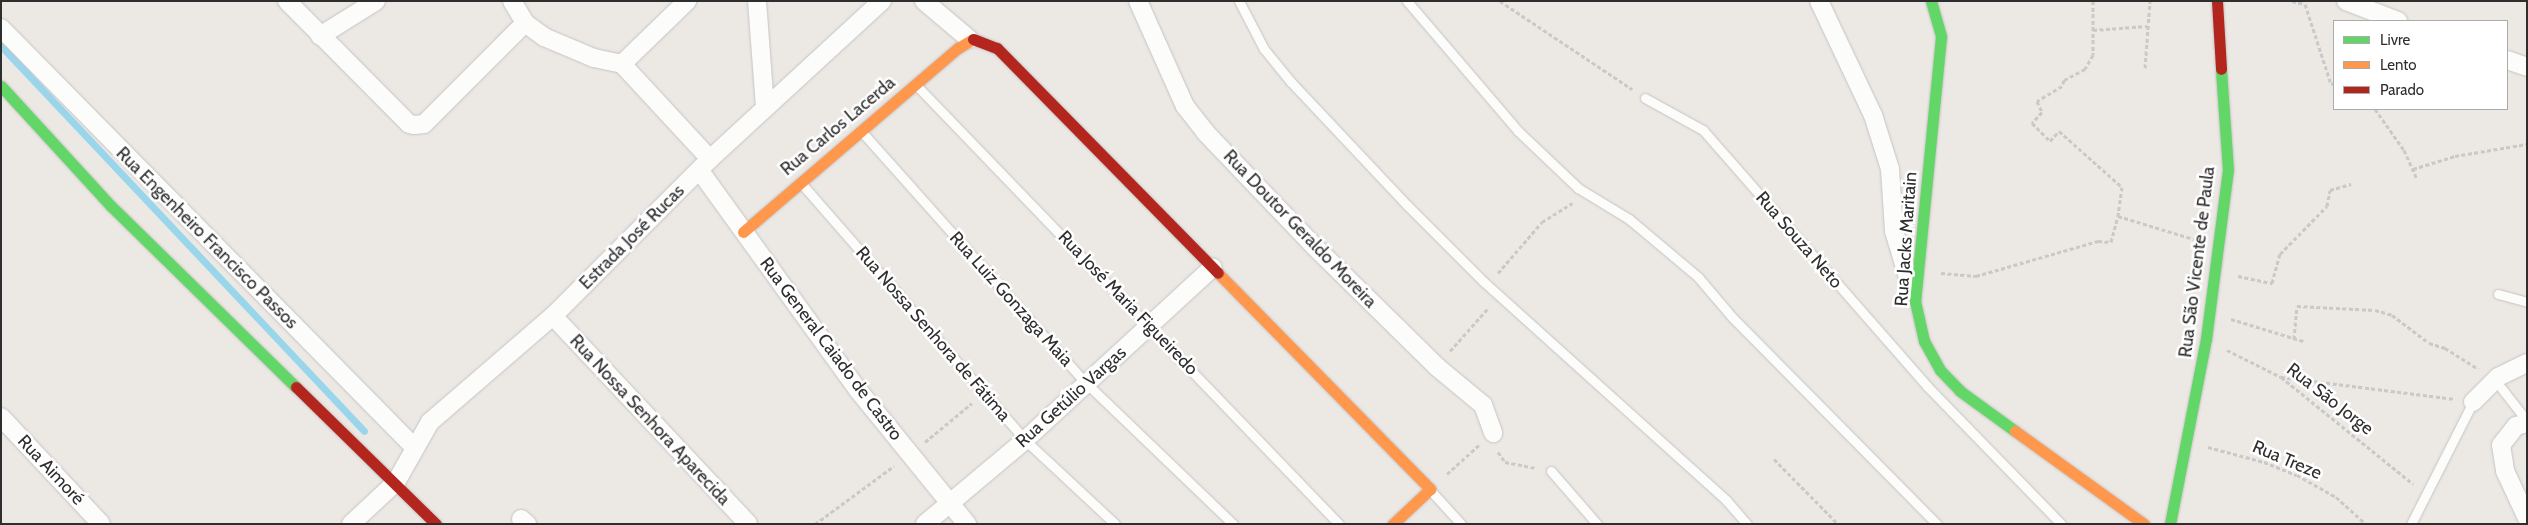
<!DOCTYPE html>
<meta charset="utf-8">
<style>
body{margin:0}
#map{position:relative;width:2528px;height:525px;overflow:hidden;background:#ece8e4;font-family:Cabin,sans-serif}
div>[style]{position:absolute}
.stream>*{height:7px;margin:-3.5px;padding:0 3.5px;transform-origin:3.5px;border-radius:3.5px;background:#99d6ec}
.path>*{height:3px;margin-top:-1.5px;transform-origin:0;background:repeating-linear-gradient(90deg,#c9c9c8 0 4px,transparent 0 6.5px)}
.roads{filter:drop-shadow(0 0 1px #c5c4c5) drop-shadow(0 0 1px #c5c4c5)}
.lane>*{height:9px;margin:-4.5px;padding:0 4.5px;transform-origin:4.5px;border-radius:4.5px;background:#fcfcfb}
.street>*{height:18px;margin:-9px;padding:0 9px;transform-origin:9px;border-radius:9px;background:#fcfcfb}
.fast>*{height:11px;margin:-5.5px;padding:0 5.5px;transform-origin:5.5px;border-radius:5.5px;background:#63d668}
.slow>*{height:11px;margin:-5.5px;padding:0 5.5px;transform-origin:5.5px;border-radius:5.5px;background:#ff974d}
.jam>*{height:11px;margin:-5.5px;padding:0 5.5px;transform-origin:5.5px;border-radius:5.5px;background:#b3261e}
span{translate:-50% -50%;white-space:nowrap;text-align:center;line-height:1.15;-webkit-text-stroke:5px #fff;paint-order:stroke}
.street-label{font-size:18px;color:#2e2e2e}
.frame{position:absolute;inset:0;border:2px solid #2e2e2e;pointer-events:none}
.legend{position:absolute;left:2333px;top:20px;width:175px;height:90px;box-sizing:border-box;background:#fff;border:1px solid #ababab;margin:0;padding:6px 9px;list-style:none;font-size:15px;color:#2e2e2e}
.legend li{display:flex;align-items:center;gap:10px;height:25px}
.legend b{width:25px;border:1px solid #ababab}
</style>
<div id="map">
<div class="stream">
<div style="left:1px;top:46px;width:529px;rotate:46.68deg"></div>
</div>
<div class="path">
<div style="left:1500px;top:1px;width:159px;rotate:33.7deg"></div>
<div style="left:2093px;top:1px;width:54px;rotate:90deg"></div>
<div style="left:2093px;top:55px;width:16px;rotate:120deg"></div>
<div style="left:2085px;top:69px;width:24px;rotate:152deg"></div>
<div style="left:2064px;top:80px;width:6px;rotate:108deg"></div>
<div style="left:2062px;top:86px;width:29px;rotate:149deg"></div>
<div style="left:2037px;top:101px;width:12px;rotate:66deg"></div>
<div style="left:2042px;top:112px;width:15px;rotate:132deg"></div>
<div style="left:2032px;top:123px;width:25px;rotate:45deg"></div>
<div style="left:2050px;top:141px;width:13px;rotate:-48deg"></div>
<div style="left:2059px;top:131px;width:84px;rotate:41.6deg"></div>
<div style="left:2122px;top:187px;width:29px;rotate:98deg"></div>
<div style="left:2292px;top:1px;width:13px;rotate:13deg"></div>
<div style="left:2305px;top:4px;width:84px;rotate:72deg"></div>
<div style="left:2331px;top:84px;width:3px;rotate:-18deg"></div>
<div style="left:2093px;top:30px;width:54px;rotate:-4.2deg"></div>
<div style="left:2145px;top:68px;width:67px;rotate:-85.7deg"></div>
<div style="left:2375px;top:109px;width:50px;rotate:54.7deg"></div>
<div style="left:2404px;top:150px;width:32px;rotate:66deg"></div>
<div style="left:2413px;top:169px;width:44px;rotate:-17.2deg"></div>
<div style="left:2455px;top:156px;width:73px;rotate:-9.5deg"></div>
<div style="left:1498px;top:273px;width:67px;rotate:-49.2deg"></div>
<div style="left:1542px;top:222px;width:36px;rotate:-32deg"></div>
<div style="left:1941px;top:273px;width:35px;rotate:5deg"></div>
<div style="left:1976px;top:276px;width:127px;rotate:-16deg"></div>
<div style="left:2098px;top:241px;width:13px;rotate:4deg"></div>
<div style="left:2111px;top:242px;width:27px;rotate:-75deg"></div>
<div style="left:2118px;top:216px;width:83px;rotate:16.9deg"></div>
<div style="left:2238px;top:276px;width:35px;rotate:12deg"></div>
<div style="left:2272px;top:283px;width:30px;rotate:-75deg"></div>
<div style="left:2280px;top:254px;width:67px;rotate:-45.6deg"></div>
<div style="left:2327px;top:206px;width:16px;rotate:-79deg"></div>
<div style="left:2330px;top:190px;width:22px;rotate:-16deg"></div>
<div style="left:2231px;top:319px;width:78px;rotate:17deg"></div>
<div style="left:2294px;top:339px;width:33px;rotate:-85deg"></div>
<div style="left:2297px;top:306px;width:78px;rotate:2.9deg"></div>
<div style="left:2375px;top:310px;width:18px;rotate:16deg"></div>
<div style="left:2392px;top:315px;width:46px;rotate:37.1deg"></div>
<div style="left:2429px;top:343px;width:17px;rotate:17deg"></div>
<div style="left:2445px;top:348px;width:39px;rotate:32deg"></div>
<div style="left:2227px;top:350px;width:60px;rotate:26.6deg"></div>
<div style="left:2281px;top:377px;width:170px;rotate:39deg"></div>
<div style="left:1450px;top:351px;width:59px;rotate:-48.4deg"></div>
<div style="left:2281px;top:377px;width:175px;rotate:7.2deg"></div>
<div style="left:925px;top:442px;width:61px;rotate:-39.7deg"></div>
<div style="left:2208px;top:447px;width:58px;rotate:15deg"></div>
<div style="left:2264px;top:462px;width:35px;rotate:22deg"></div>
<div style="left:2297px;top:475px;width:45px;rotate:29.4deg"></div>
<div style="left:2336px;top:497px;width:40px;rotate:42deg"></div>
<div style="left:1498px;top:452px;width:12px;rotate:55deg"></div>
<div style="left:1505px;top:462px;width:32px;rotate:11deg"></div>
<div style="left:1774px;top:459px;width:91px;rotate:45.4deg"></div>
<div style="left:1447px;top:474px;width:43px;rotate:-42.2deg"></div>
<div style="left:815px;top:524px;width:98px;rotate:-36.3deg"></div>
</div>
<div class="roads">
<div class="lane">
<div style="left:1239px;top:1px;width:54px;rotate:62.5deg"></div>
<div style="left:1264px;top:49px;width:43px;rotate:50.7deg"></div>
<div style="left:1291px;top:82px;width:170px;rotate:46.7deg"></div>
<div style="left:1408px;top:206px;width:107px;rotate:45deg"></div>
<div style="left:1484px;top:282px;width:326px;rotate:42deg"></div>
<div style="left:1726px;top:500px;width:32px;rotate:49deg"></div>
<div style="left:1407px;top:1px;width:171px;rotate:49.5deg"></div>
<div style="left:1518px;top:131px;width:83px;rotate:43.5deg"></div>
<div style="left:1578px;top:188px;width:60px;rotate:31.3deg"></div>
<div style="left:1629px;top:219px;width:90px;rotate:40deg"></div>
<div style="left:1698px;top:277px;width:52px;rotate:49.6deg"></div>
<div style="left:1732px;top:317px;width:291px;rotate:45.3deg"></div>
<div style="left:917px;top:86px;width:608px;rotate:46.07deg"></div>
<div style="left:1645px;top:98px;width:66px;rotate:28.9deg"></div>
<div style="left:1703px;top:130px;width:340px;rotate:48.8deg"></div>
<div style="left:1927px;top:386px;width:192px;rotate:45.8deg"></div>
<div style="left:862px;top:132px;width:336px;rotate:48.3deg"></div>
<div style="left:1086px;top:383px;width:204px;rotate:43.8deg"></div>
<div style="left:801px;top:183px;width:341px;rotate:48.9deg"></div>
<div style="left:1025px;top:440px;width:123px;rotate:43deg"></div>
<div style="left:2498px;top:294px;width:30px;rotate:15deg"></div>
<div style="left:2495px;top:380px;width:52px;rotate:52deg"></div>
<div style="left:1551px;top:471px;width:70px;rotate:49deg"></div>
<div style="left:1431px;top:491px;width:45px;rotate:47.7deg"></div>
<div style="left:2411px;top:524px;width:137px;rotate:-63.1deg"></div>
</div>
<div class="street">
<div style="left:287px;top:1px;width:173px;rotate:45.2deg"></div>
<div style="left:409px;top:124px;width:5px;rotate:11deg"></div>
<div style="left:414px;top:125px;width:10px;rotate:-6deg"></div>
<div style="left:424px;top:124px;width:143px;rotate:-45deg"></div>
<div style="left:512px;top:1px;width:26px;rotate:59deg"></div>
<div style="left:525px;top:23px;width:24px;rotate:36deg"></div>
<div style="left:544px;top:37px;width:54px;rotate:22.8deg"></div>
<div style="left:594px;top:58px;width:29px;rotate:12deg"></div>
<div style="left:622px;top:64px;width:129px;rotate:47.2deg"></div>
<div style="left:757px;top:1px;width:107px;rotate:85.7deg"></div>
<div style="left:924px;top:1px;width:59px;rotate:40.2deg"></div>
<div style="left:1138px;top:1px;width:115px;rotate:65.9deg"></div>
<div style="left:1185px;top:106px;width:34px;rotate:52deg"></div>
<div style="left:1206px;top:133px;width:156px;rotate:46.3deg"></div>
<div style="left:1314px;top:246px;width:173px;rotate:44.5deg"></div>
<div style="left:1437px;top:367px;width:60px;rotate:39.6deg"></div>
<div style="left:1483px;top:405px;width:30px;rotate:70deg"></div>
<div style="left:1819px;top:1px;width:126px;rotate:64.7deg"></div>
<div style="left:1873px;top:115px;width:57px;rotate:72.5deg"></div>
<div style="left:1890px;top:169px;width:62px;rotate:86.3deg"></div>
<div style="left:1894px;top:231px;width:63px;rotate:73.3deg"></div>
<div style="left:2346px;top:1px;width:56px;rotate:21deg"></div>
<div style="left:1px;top:28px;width:588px;rotate:45.41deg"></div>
<div style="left:320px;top:36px;width:66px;rotate:-32deg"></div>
<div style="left:2507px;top:60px;width:21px;rotate:19deg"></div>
<div style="left:622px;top:64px;width:91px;rotate:-44.1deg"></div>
<div style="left:700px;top:171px;width:270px;rotate:54.2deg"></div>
<div style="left:858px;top:390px;width:173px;rotate:50.9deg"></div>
<div style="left:553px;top:316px;width:285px;rotate:46.8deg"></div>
<div style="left:2473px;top:402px;width:35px;rotate:-45deg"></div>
<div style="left:2498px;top:377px;width:32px;rotate:-26deg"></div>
<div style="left:1px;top:417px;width:146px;rotate:46.9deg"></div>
<div style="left:2527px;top:423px;width:11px;rotate:165deg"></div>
<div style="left:2516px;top:426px;width:24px;rotate:128deg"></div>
<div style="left:2501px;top:445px;width:26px;rotate:81deg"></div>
<div style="left:2505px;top:471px;width:52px;rotate:64.9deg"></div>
<div style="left:521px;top:519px;width:8px;rotate:40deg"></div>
<div style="left:351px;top:524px;width:62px;rotate:-43deg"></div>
<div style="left:396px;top:482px;width:69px;rotate:-60.5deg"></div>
<div style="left:430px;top:422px;width:162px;rotate:-40.8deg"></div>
<div style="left:553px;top:316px;width:222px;rotate:-45deg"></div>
<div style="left:710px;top:159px;width:234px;rotate:-42.6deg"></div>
<div style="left:925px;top:524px;width:131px;rotate:-40deg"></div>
<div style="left:1025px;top:440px;width:255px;rotate:-42.6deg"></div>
</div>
<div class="fast">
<div style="left:1931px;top:1px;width:37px;rotate:74deg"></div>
<div style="left:1941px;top:37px;width:265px;rotate:95.6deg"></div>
<div style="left:1915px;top:301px;width:41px;rotate:77.3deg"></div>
<div style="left:1924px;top:341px;width:33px;rotate:61deg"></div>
<div style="left:1940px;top:370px;width:29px;rotate:46deg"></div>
<div style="left:1960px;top:391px;width:68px;rotate:36deg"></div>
<div style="left:1px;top:86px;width:163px;rotate:47.5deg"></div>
<div style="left:111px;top:206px;width:259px;rotate:44.4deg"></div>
<div style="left:2170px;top:524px;width:188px;rotate:-79deg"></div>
<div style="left:2206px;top:339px;width:170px;rotate:-82.6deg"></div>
<div style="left:2228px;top:170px;width:101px;rotate:-94deg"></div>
</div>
<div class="slow">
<div style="left:743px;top:232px;width:283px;rotate:-40.6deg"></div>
<div style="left:958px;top:48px;width:17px;rotate:-31deg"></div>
<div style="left:1218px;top:273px;width:303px;rotate:45.5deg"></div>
<div style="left:1430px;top:489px;width:51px;rotate:136.6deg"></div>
<div style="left:2015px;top:431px;width:159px;rotate:35.8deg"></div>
</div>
<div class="jam">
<div style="left:2217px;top:1px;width:68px;rotate:86.6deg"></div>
<div style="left:973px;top:39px;width:26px;rotate:21deg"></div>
<div style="left:997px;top:48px;width:315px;rotate:45.5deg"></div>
<div style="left:296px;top:387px;width:196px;rotate:44.4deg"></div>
</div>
</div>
<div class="street-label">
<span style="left:838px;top:126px;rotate:-40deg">Rua Carlos Lacerda</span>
<span style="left:1300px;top:229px;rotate:46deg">Rua Doutor Geraldo Moreira</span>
<span style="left:632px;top:237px;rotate:-45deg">Estrada José Rucas</span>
<span style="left:207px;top:238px;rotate:45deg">Rua Engenheiro Francisco Passos</span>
<span style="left:1906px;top:239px;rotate:-86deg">Rua Jacks Maritain</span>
<span style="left:1799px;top:240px;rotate:49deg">Rua Souza Neto</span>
<span style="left:2197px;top:262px;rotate:-83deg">Rua São Vicente de Paula</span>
<span style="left:1011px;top:299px;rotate:48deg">Rua Luiz Gonzaga Maia</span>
<span style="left:1128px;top:303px;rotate:46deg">Rua José Maria Figueiredo</span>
<span style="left:933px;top:334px;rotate:49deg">Rua Nossa Senhora de Fátima</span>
<span style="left:831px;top:349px;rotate:53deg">Rua General Caiado de Castro</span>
<span style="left:1071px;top:397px;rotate:-42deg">Rua Getúlio Vargas</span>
<span style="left:2330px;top:399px;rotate:38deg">Rua São Jorge</span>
<span style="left:650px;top:420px;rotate:47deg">Rua Nossa Senhora Aparecida</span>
<span style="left:2287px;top:460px;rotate:23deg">Rua Treze</span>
<span style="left:51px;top:470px;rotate:47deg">Rua Aimoré</span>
</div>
<div class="frame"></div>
<ul class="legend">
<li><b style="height:6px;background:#63d668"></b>Livre</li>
<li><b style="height:6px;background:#ff974d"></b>Lento</li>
<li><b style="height:6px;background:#b3261e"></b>Parado</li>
</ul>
</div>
